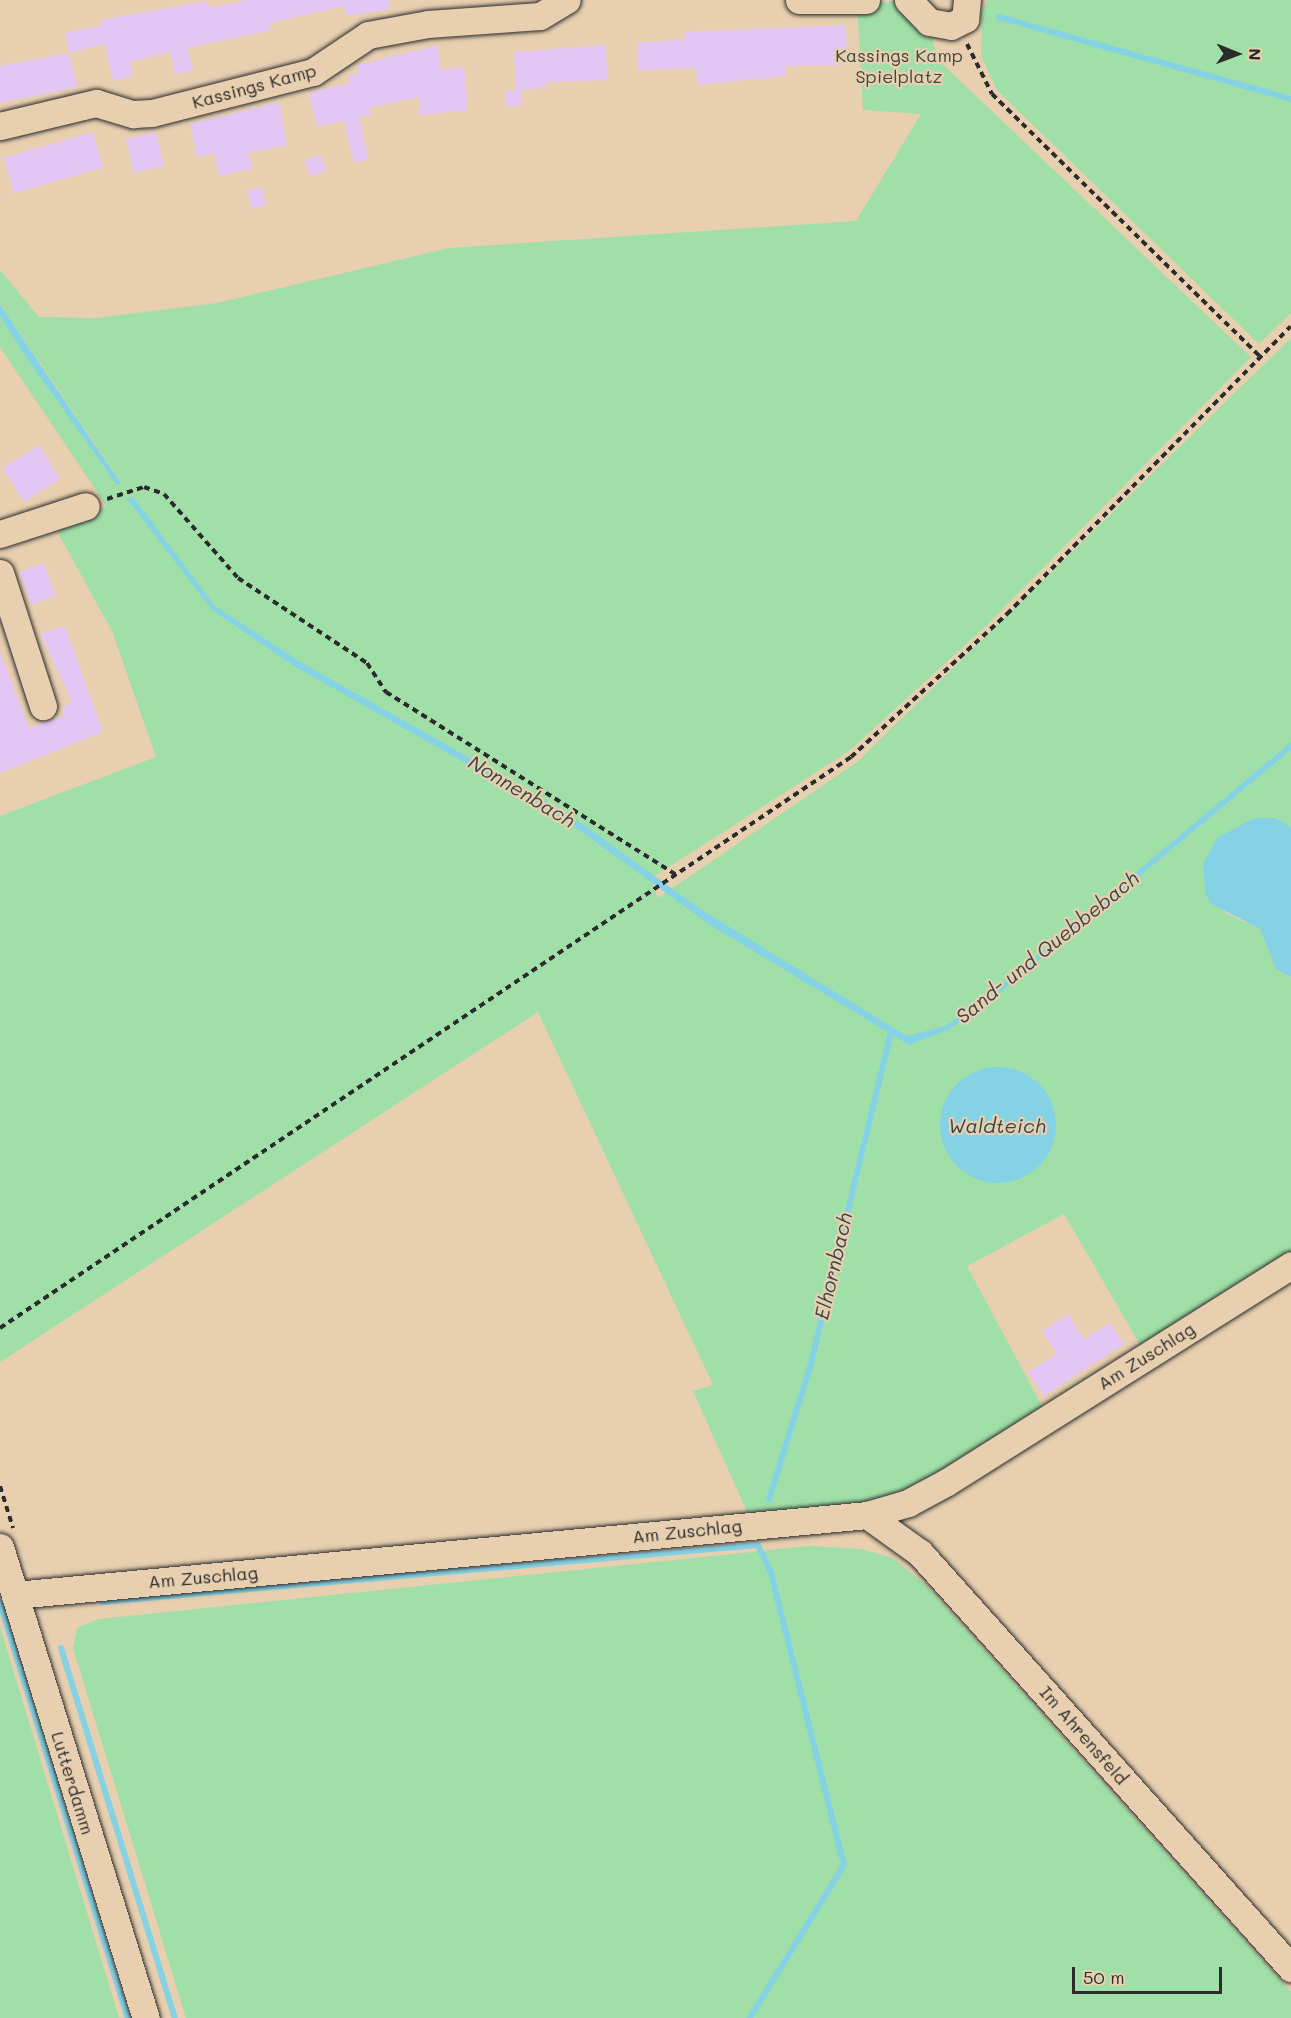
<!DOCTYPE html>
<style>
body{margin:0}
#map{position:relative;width:1291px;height:2018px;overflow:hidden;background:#e7cfaf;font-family:Mali,sans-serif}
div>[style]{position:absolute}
.green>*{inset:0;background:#a0e0a8}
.water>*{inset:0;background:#85d2e4}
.round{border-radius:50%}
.stream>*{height:6px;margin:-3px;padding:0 3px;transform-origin:3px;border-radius:3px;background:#85d2e4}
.building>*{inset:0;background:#e4c6f4;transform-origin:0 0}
.path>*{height:4px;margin-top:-2px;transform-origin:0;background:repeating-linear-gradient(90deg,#2b2b2b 0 6px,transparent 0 10.5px)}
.roads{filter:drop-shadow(0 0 2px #2b2b2b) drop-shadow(0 0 2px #2b2b2b)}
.minor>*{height:27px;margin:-13.5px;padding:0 13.5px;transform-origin:13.5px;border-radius:13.5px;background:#e7cfaf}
span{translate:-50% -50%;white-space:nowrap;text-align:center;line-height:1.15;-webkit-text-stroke:4.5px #e7cfaf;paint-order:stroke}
.park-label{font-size:18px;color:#3d463e}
.street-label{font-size:18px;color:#2b2b2b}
.water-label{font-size:20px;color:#384447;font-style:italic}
.north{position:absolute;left:1207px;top:24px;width:60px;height:60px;-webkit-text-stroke:4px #e7cfaf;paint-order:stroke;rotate:91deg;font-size:16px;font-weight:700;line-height:24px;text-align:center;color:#2b2b2b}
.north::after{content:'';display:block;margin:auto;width:21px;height:27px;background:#2b2b2b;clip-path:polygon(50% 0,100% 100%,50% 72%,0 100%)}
.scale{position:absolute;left:1072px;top:1967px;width:150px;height:27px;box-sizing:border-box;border:3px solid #2b2b2b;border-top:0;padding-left:8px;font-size:18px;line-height:21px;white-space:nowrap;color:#2b2b2b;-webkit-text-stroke:4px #e7cfaf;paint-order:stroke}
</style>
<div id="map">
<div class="green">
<div style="clip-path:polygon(988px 0,1291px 0,1291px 313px,1259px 344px,997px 90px,981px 56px,982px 11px)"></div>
<div style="clip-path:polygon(898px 1px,931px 31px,937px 59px,1251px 357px,986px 626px,849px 751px,650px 879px,658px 898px,857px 762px,1291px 338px,1291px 827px,1276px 818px,1217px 838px,1203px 865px,1205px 892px,1227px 914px,1260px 929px,1276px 969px,1291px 977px,1291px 1257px,1142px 1348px,1064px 1214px,967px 1266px,1043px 1408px,919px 1489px,863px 1507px,748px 1514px,693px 1391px,713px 1385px,538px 1012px,0 1362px,0 816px,156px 757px,112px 631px,53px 524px,107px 507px,0 347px,0 316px,117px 484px,121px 482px,0 304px,0 270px,39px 317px,96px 318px,217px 303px,449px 248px,856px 221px,921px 114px,863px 110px,857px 4px)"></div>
<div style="clip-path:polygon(809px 1546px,861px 1549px,893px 1558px,928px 1587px,1291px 1992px,1291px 2018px,186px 2018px,73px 1648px,77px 1628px,99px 1619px)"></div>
<div style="clip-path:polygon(0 1627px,119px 2018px,0 2018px)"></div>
</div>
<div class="water">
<div style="clip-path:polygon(0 304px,48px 376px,121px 483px,117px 485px,28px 360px,0 316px)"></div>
<div style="clip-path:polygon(133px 497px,215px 606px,299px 661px,570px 815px,702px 910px,907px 1036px,945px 1026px,984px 1000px,1291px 742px,1291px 750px,990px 1001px,948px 1030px,909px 1045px,710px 925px,564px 819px,294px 666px,212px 610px,127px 499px)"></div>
<div style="clip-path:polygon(1254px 818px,1276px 818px,1291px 827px,1291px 977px,1276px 969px,1260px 929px,1210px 903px,1205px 892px,1203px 864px,1217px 838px)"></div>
<div class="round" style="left:940px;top:1067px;width:116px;height:116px"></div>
</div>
<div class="stream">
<div style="left:999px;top:17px;width:303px;rotate:15.7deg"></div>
<div style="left:769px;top:1499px;width:138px;rotate:-72.7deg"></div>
<div style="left:810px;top:1367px;width:345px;rotate:-76.4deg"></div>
<div style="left:102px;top:1602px;width:658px;rotate:-4.97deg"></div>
<div style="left:758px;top:1545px;width:31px;rotate:65deg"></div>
<div style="left:771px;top:1573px;width:301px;rotate:76deg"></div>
<div style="left:844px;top:1865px;width:180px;rotate:121.6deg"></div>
<div style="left:0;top:1603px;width:434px;rotate:72.9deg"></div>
<div style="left:61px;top:1648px;width:387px;rotate:72.9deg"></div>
</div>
<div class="building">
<div style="clip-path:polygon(247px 0,389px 0,390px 9px,346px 16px,344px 6px,270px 23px,271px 30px,188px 48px,193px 71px,175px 74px,171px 52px,130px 62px,133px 76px,113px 81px,105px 44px,69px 53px,65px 33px,101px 25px,100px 20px,208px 1px,209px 8px)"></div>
<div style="clip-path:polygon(846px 25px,847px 55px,838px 55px,839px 65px,786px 66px,786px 76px,697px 85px,696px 68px,638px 70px,637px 43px,686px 39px,686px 32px)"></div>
<div style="clip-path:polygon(438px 45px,440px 70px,464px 67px,468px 110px,420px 115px,419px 97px,369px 108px,371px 114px,359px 117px,368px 159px,354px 163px,344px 121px,317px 127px,309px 93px,350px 83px,348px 76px,359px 73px,357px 65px)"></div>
<div style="clip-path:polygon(606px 45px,607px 80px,546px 82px,547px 88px,516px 90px,514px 52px)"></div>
<div style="clip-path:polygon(69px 53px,77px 87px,0 103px,0 66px)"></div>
<div style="left:521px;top:90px;width:15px;height:16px;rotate:86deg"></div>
<div style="clip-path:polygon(279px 102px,287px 145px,249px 153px,252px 169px,219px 176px,214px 153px,197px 157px,190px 124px)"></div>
<div style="left:93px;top:132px;width:37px;height:93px;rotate:74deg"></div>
<div style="left:156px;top:132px;width:35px;height:31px;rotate:77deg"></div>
<div style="left:321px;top:155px;width:17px;height:17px;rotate:73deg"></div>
<div style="left:262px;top:187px;width:19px;height:15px;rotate:78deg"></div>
<div style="left:39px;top:445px;width:40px;height:43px;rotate:58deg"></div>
<div style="left:44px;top:563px;width:35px;height:26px;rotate:70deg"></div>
<div style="clip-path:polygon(65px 626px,103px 732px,0 773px,0 652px,29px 728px,65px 715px,62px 707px,72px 702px,40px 634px)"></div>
<div style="clip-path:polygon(1068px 1314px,1084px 1339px,1110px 1323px,1124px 1344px,1044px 1396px,1028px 1372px,1057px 1354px,1042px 1331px)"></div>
</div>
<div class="path">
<div style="left:967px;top:44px;width:56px;rotate:63.4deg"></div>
<div style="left:992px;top:94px;width:375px;rotate:44.4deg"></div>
<div style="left:107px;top:499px;width:39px;rotate:-18deg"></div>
<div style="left:144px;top:487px;width:21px;rotate:19deg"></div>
<div style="left:164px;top:494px;width:112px;rotate:48.6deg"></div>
<div style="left:238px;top:578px;width:154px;rotate:33.4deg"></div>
<div style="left:367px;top:663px;width:35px;rotate:57deg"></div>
<div style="left:386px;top:692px;width:345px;rotate:32.2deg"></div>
<div style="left:0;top:1328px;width:1025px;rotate:-33.86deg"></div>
<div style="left:851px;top:757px;width:212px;rotate:-42.5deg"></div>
<div style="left:1007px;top:614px;width:404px;rotate:-45.4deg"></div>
<div style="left:0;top:1486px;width:44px;rotate:72.8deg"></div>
</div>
<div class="roads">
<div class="minor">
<div style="left:799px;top:0;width:67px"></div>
<div style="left:908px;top:0;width:30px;rotate:46deg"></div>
<div style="left:929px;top:22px;width:22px;rotate:10deg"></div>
<div style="left:951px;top:26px;width:16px;rotate:-27deg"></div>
<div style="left:965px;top:19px;width:19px;rotate:-84deg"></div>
<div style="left:0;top:126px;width:99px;rotate:-13.5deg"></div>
<div style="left:96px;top:103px;width:39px;rotate:17deg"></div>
<div style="left:133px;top:114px;width:19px;rotate:-3deg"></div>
<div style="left:152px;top:113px;width:166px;rotate:-14.3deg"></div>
<div style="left:313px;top:72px;width:66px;rotate:-33.9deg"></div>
<div style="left:368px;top:35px;width:61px;rotate:-10.4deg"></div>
<div style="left:428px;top:24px;width:112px;rotate:-4.1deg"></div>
<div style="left:540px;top:16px;width:31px;rotate:-31deg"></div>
<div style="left:0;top:534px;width:90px;rotate:-18deg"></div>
<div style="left:0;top:573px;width:140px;rotate:72.1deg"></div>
<div style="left:867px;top:1515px;width:65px;rotate:35.6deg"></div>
<div style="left:920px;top:1553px;width:557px;rotate:48.2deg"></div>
<div style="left:0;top:1547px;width:493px;rotate:72.8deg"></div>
<div style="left:15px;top:1595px;width:856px;rotate:-5.36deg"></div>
<div style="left:867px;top:1515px;width:43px;rotate:-16.3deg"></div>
<div style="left:908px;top:1503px;width:44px;rotate:-28.3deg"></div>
<div style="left:947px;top:1482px;width:407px;rotate:-32.2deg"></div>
</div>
</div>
<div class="park-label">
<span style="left:899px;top:66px">Kassings Kamp<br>Spielplatz</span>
</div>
<div class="street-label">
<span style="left:254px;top:86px;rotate:-15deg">Kassings Kamp</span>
<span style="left:1146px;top:1356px;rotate:-32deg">Am Zuschlag</span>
<span style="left:687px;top:1531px;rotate:-6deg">Am Zuschlag</span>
<span style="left:203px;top:1577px;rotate:-5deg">Am Zuschlag</span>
<span style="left:1084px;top:1735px;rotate:49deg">Im Ahrensfeld</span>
<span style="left:73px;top:1783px;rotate:73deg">Lutterdamm</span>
</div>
<div class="water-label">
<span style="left:522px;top:791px;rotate:31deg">Nonnenbach</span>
<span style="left:1047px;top:947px;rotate:-39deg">Sand- und Quebbebach</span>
<span style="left:997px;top:1125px">Waldteich</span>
<span style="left:833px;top:1266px;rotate:-77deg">Elhornbach</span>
</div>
<div class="north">N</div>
<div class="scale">50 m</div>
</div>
